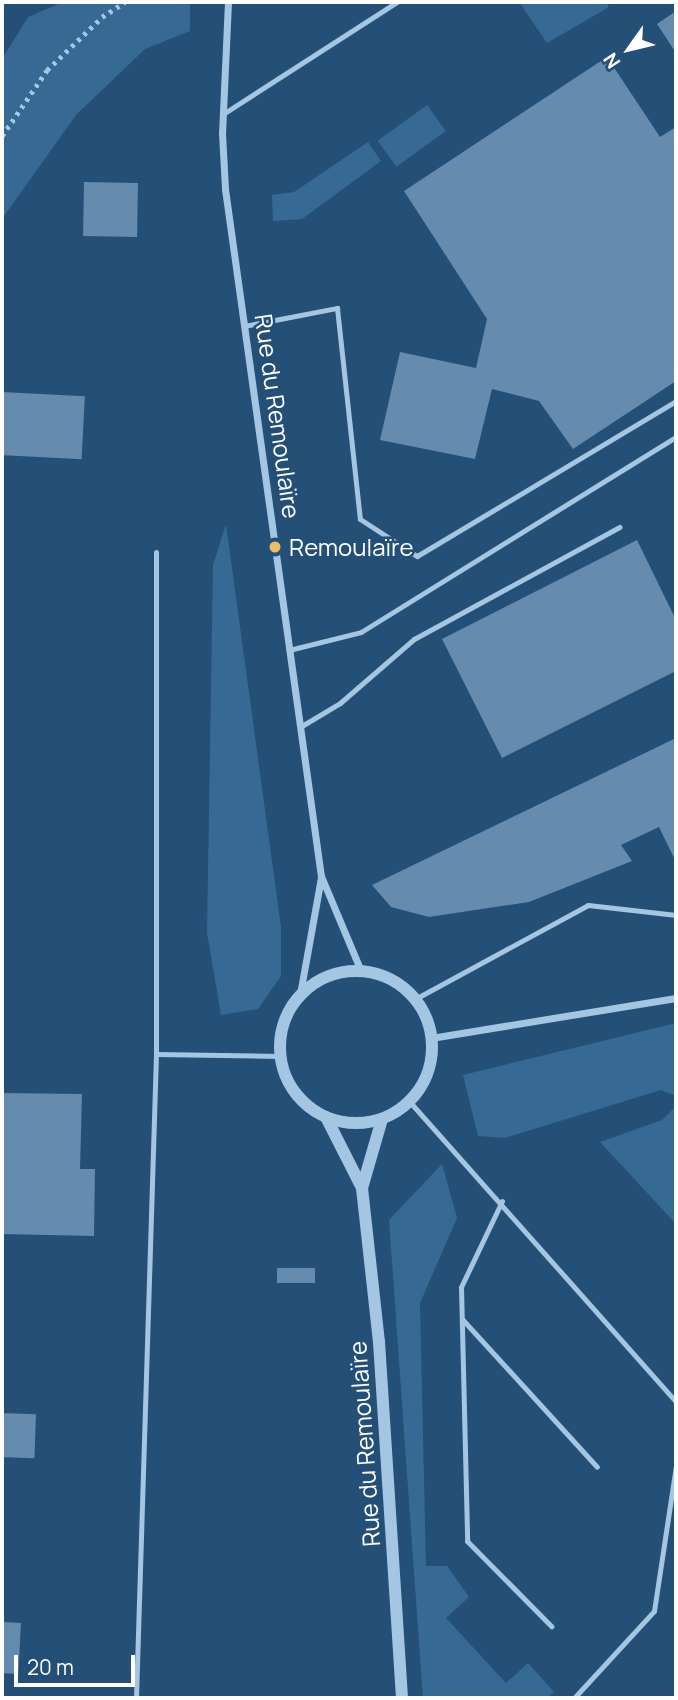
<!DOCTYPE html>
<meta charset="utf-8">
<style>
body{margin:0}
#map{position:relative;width:678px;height:1700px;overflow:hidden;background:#244f77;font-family:Manrope,sans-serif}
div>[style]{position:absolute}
.green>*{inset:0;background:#376995;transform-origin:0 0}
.building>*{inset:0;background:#658bae;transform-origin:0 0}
.path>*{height:4.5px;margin-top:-2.25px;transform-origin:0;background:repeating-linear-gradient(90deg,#a5c6e3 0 3.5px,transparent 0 8.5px)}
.service>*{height:5px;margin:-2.5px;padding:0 2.5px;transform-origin:2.5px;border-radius:2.5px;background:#a5c6e3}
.minor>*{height:7px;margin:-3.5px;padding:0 3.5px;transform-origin:3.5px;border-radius:3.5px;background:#a5c6e3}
.tertiary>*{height:12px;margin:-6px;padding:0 6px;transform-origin:6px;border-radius:6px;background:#a5c6e3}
.tertiary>.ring{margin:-6px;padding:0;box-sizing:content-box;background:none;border:12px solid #a5c6e3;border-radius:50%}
.dots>*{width:19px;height:19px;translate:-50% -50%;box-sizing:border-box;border:4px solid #244f77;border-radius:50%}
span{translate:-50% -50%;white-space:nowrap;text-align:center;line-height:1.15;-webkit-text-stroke:5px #244f77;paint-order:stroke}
.street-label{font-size:24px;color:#fff}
.poi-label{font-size:24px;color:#fff}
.left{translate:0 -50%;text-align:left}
.frame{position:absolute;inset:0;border:4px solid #fff;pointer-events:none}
.north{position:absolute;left:594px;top:14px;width:70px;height:70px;-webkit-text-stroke:5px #244f77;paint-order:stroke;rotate:236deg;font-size:19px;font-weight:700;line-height:28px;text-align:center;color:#fff}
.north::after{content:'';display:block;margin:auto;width:24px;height:32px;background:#fff;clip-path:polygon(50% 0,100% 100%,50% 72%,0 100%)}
.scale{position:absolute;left:14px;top:1655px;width:121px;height:32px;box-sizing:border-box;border:4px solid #fff;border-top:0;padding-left:9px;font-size:21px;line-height:24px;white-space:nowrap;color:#fff;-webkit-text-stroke:5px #244f77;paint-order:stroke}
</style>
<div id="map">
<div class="green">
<div style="clip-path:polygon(63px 2px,190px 2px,190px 31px,145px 49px,76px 115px,2px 219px,2px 59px,28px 17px)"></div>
<div style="clip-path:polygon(519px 2px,606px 2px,609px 7px,547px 43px)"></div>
<div style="left:427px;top:105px;width:32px;height:61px;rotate:54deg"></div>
<div style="clip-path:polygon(368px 142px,381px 161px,302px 219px,273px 221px,272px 195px,294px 192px)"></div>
<div style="clip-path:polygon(226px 524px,281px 927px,281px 976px,258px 1009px,221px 1015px,207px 933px,213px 565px)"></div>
<div style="clip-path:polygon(676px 1023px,676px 1096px,661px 1090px,505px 1138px,478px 1136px,463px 1075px)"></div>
<div style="clip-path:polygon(676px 1106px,676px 1224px,600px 1142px,662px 1120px)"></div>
<div style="clip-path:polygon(442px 1164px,457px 1218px,420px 1303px,426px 1566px,447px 1566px,469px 1597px,446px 1618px,506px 1683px,528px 1663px,554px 1692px,547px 1698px,423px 1698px,389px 1220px)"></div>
</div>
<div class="building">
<div style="clip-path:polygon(676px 11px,676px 53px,657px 24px)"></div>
<div style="clip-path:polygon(607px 57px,660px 137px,676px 127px,676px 381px,573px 449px,539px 401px,492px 389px,475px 459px,380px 440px,400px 352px,476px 368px,487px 319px,404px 191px)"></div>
<div style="left:84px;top:182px;width:54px;height:54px;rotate:1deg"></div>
<div style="left:2px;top:392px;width:83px;height:63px;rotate:3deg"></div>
<div style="clip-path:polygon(637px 540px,676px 620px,676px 671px,502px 758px,442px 639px)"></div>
<div style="clip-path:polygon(676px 738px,676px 862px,659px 827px,621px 845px,632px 861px,529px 902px,429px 917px,391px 907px,372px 885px)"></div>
<div style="clip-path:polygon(2px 1093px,82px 1094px,80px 1169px,95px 1169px,94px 1236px,2px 1234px)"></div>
<div style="left:277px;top:1268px;width:38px;height:15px"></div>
<div style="left:2px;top:1413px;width:34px;height:44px;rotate:2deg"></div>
<div style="left:2px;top:1622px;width:19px;height:51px;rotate:3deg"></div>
</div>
<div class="path">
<div style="left:2px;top:136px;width:80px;rotate:-55.7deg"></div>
<div style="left:47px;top:70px;width:76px;rotate:-43.9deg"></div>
<div style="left:102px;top:17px;width:27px;rotate:-33deg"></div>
</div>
<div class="service">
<div style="left:223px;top:114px;width:207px;rotate:-32.8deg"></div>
<div style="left:244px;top:326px;width:95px;rotate:-11deg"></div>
<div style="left:337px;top:308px;width:212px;rotate:83.8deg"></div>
<div style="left:360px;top:519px;width:68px;rotate:33deg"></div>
<div style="left:417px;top:556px;width:302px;rotate:-30.9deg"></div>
<div style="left:289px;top:650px;width:74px;rotate:-14deg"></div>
<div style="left:361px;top:632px;width:370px;rotate:-31.8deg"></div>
<div style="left:300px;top:727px;width:47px;rotate:-31deg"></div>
<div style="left:340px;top:703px;width:98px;rotate:-40.9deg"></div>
<div style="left:414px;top:639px;width:234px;rotate:-28.6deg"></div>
<div style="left:415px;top:999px;width:197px;rotate:-28.5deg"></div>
<div style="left:588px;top:905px;width:89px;rotate:6.5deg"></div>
<div style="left:156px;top:1054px;width:124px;rotate:0.9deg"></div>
<div style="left:409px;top:1101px;width:402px;rotate:48.4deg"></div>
<div style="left:502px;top:1201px;width:95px;rotate:115.5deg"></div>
<div style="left:461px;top:1287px;width:254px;rotate:88.6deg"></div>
<div style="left:467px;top:1541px;width:120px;rotate:45.3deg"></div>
<div style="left:462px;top:1319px;width:200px;rotate:47.6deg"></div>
<div style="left:136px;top:1698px;width:644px;rotate:-88.22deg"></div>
<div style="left:156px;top:1054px;width:502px;rotate:-90deg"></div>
<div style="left:574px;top:1698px;width:118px;rotate:-47.4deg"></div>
<div style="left:654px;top:1611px;width:147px;rotate:-81.4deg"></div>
</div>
<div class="minor">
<div style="left:228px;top:2px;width:131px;rotate:92.6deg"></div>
<div style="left:222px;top:133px;width:56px;rotate:86.9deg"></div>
<div style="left:225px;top:189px;width:694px;rotate:82.05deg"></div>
<div style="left:321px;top:876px;width:103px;rotate:67.2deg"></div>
<div style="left:300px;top:994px;width:119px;rotate:-79.8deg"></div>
<div style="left:431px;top:1038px;width:248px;rotate:-9.3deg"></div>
</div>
<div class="tertiary">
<div class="ring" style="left:280px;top:971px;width:140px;height:140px"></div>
<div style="left:326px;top:1117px;width:80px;rotate:63.1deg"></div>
<div style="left:362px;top:1188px;width:155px;rotate:83.7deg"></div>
<div style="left:379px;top:1342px;width:357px;rotate:86.3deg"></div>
<div style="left:362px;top:1188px;width:72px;rotate:-73.8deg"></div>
</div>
<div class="dots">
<div style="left:275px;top:547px;background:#edbd69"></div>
</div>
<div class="street-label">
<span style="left:278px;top:416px;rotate:82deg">Rue du Remoulaïre</span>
<span style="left:364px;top:1444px;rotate:-94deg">Rue du Remoulaïre</span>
</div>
<div class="poi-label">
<span class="left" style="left:289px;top:547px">Remoulaïre</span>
</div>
<div class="frame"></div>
<div class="north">N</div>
<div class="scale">20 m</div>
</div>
